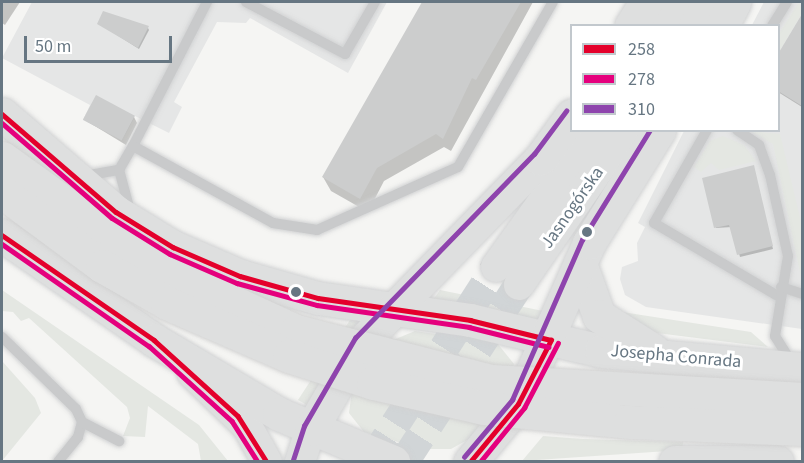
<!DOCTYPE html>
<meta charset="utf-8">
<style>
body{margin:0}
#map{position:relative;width:804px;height:463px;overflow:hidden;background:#f5f5f3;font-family:"Source Sans 3",sans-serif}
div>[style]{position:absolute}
.built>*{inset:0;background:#e5e6e6}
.green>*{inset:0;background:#e4e7e2}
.shadow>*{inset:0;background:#0003}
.building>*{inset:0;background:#cccdcd;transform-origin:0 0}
.secondary-tunnel>*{height:30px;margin-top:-15px;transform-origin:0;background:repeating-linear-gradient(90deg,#d1d5d7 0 30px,transparent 0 45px)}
.roads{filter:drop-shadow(0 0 2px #d1d2d3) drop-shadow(0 0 2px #d1d2d3)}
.lane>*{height:10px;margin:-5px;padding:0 5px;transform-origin:5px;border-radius:5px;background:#c9cacb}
.secondary>*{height:30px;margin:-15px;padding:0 15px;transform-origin:15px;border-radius:15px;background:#dedfdf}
.primary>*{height:33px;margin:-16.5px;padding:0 16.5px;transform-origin:16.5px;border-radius:16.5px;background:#dedfdf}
.bridges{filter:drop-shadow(0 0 2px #d2d2d2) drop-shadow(0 0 2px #d2d2d2)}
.primary-bridge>*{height:33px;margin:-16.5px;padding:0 16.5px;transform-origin:16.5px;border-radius:16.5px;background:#dedfdf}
.bus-1>*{height:4.5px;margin:-2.25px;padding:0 2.25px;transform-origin:2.25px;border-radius:2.25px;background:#e4002b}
.bus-2>*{height:4.5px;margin:-2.25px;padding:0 2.25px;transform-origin:2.25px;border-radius:2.25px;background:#e5007d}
.bus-3>*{height:4.5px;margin:-2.25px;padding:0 2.25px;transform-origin:2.25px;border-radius:2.25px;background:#8e44ad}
.dots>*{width:16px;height:16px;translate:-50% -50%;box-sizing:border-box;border:3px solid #fff;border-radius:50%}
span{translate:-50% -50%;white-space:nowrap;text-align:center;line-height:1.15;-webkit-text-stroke:6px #fff;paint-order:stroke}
.street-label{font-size:18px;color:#667682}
.frame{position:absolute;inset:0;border:3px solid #667682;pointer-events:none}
.legend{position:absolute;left:570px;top:24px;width:210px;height:108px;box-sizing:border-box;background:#fff;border:2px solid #c2c8cd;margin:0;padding:8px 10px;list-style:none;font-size:18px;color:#667682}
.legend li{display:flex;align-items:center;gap:12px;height:30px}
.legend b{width:30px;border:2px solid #c2c8cd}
.scale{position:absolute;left:24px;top:36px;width:148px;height:27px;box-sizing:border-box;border:3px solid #667682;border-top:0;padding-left:8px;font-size:18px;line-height:21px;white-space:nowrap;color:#667682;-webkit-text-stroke:4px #fff;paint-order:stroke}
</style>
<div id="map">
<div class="built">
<div style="clip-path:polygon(32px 2px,387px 2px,348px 73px,250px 18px,246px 23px,217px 22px,174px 102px,182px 107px,169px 133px,135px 116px,122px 140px,83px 120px,90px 105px,2px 58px)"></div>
<div style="clip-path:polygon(764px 2px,802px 2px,802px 329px,646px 307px,625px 295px,620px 279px,622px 267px,638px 261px,637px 243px,645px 227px,638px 223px,684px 131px,778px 130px,778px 26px,752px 25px)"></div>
</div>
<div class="green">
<div style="clip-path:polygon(799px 2px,802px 13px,779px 52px,778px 35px)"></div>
<div style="clip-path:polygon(750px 131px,780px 134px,802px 226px,802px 282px,773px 144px)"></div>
<div style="clip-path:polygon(723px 136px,744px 145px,756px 161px,719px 170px,711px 163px,701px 172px,694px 167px,710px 141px)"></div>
<div style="clip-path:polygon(2px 290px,199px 425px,228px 461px,201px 461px,198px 444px,148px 406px,145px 437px,123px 436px,130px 418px,127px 407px,29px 318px,21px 321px,13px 312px,2px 311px)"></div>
<div style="clip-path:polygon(440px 290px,543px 311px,545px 321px,433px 300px)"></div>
<div style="clip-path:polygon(622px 312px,751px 332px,768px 347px,649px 332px)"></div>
<div style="clip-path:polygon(364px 316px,307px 405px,298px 400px,352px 317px)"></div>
<div style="clip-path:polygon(415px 331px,497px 343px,514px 364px,510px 386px,469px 439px,451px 449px,422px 449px,364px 432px,349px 413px,352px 391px,386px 343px)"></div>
<div style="clip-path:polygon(2px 361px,35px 398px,41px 413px,2px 461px)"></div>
<div style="clip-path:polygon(543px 436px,583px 439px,683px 442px,682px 450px,522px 461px)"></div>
</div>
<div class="shadow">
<div style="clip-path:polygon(2px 2px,20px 2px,5px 25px,2px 23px)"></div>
<div style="clip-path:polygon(424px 2px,533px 2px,451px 151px,444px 147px,384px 181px,368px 212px,331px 191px,323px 177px)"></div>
<div style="clip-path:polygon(800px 21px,802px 23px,802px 107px,778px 92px,778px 57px)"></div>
<div style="clip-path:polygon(98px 23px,148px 28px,149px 30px,139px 49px)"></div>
<div style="clip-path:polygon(134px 117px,137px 123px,126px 145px,85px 120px)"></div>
<div style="clip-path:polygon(754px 169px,773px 249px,740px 257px,732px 227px,716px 228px,704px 179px)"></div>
</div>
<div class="building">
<div style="clip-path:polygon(422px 2px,521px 2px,476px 80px,472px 78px,443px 139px,436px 134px,377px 168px,360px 199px,322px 177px)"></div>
<div style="clip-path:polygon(103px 11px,149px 26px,138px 48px,97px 24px)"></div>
<div style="clip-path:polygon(802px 14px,802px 106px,778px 91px,778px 54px)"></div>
<div style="left:96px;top:95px;width:44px;height:28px;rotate:28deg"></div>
<div style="clip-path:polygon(754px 165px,773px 246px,737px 255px,729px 225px,714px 228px,702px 178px)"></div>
</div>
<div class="secondary-tunnel">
<div style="left:371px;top:462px;width:232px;rotate:-57.3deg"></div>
<div style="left:404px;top:462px;width:211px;rotate:-57deg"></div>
</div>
<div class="roads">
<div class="lane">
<div style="left:246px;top:2px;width:112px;rotate:27.7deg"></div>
<div style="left:345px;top:54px;width:60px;rotate:-60deg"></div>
<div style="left:772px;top:26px;width:28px;rotate:-58deg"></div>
<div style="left:707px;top:130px;width:107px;rotate:119.7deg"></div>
<div style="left:654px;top:223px;width:144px;rotate:30.5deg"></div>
<div style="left:737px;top:130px;width:27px;rotate:34deg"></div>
<div style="left:759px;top:145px;width:32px;rotate:70deg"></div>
<div style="left:770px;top:175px;width:83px;rotate:77.5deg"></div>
<div style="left:788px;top:256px;width:81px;rotate:99.2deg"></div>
<div style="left:775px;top:336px;width:28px;rotate:58deg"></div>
<div style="left:133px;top:146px;width:162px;rotate:-62.8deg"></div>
<div style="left:84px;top:176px;width:36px;rotate:-10deg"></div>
<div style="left:129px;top:207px;width:38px;rotate:-105deg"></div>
<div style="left:119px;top:170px;width:28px;rotate:-60deg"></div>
<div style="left:133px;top:146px;width:160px;rotate:28.8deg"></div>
<div style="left:273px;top:223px;width:45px;rotate:9deg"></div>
<div style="left:317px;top:230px;width:154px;rotate:-24.1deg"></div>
<div style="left:458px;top:167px;width:190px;rotate:-60.1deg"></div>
<div style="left:781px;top:287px;width:22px;rotate:18deg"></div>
<div style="left:2px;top:337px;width:103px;rotate:44.2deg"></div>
<div style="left:76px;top:409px;width:14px;rotate:65deg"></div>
<div style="left:82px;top:422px;width:16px;rotate:105deg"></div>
<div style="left:78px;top:437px;width:32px;rotate:129deg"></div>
<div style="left:82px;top:422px;width:42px;rotate:27.2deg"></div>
</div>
<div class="secondary">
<div style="left:663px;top:26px;width:28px;rotate:-60deg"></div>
<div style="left:694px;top:26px;width:28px;rotate:-58deg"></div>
<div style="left:496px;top:267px;width:168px;rotate:-54.4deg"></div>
<div style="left:519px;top:285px;width:188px;rotate:-55.4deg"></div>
<div style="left:192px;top:373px;width:76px;rotate:43.9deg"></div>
<div style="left:247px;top:426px;width:41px;rotate:60.9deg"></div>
<div style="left:300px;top:462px;width:35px;rotate:-72deg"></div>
</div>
<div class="primary">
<div style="left:631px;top:26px;width:28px;rotate:-58deg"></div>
<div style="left:722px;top:26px;width:27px;rotate:-63deg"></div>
<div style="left:2px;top:114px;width:150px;rotate:40.7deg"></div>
<div style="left:116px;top:212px;width:67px;rotate:31.6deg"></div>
<div style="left:173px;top:247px;width:73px;rotate:23.4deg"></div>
<div style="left:240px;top:276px;width:81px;rotate:15.8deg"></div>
<div style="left:318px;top:298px;width:154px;rotate:8.2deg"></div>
<div style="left:470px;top:320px;width:135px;rotate:13.3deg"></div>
<div style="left:601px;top:351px;width:202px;rotate:5.1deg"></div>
<div style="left:2px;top:235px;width:185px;rotate:34.6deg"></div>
<div style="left:154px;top:340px;width:145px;rotate:30.6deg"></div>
<div style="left:279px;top:414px;width:124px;rotate:22.8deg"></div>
<div style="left:580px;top:263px;width:56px;rotate:70.3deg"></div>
<div style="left:599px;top:316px;width:64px;rotate:32.2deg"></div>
<div style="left:311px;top:429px;width:99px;rotate:-59.8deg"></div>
<div style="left:361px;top:343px;width:257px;rotate:-45.8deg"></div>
<div style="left:540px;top:159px;width:54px;rotate:-54deg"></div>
<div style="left:470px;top:462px;width:75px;rotate:-50.4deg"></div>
<div style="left:518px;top:404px;width:176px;rotate:-66.2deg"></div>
<div style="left:589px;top:243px;width:133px;rotate:-58.2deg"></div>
<div style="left:675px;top:462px;width:102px"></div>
</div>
</div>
<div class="bridges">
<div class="primary-bridge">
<div style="left:2px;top:158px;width:140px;rotate:35.7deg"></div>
<div style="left:116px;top:240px;width:80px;rotate:30.1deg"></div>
<div style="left:185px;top:280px;width:122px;rotate:24.7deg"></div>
<div style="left:296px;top:331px;width:201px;rotate:14.4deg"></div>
<div style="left:491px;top:381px;width:312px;rotate:3.3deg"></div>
<div style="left:2px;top:192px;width:124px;rotate:36.5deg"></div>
<div style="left:102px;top:266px;width:75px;rotate:29.6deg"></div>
<div style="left:167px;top:303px;width:133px;rotate:23.5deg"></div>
<div style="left:289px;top:356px;width:88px;rotate:17.8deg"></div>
<div style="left:373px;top:383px;width:114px;rotate:12.7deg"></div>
<div style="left:484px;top:408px;width:147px;rotate:5.5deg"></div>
<div style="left:630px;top:422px;width:172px;rotate:2.3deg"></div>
</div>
</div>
<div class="bus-1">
<div style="left:2px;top:114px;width:150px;rotate:40.7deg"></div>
<div style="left:116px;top:212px;width:67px;rotate:31.6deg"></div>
<div style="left:173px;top:247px;width:73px;rotate:23.4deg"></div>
<div style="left:240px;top:276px;width:81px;rotate:15.8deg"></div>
<div style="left:318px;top:298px;width:154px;rotate:8.2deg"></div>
<div style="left:470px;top:320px;width:83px;rotate:13.9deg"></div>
<div style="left:2px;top:235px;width:185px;rotate:34.6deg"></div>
<div style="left:154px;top:340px;width:113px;rotate:42.1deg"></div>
<div style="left:238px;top:416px;width:54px;rotate:57.8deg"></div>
<div style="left:470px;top:462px;width:75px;rotate:-50.4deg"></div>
<div style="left:518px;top:404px;width:72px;rotate:-62.7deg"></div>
</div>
<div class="bus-2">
<div style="left:2px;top:123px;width:145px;rotate:40.8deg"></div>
<div style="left:112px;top:218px;width:68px;rotate:31.8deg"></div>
<div style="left:170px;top:254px;width:73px;rotate:23.4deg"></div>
<div style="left:237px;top:283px;width:83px;rotate:15.4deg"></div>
<div style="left:317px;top:305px;width:154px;rotate:8.2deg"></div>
<div style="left:469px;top:327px;width:82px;rotate:14deg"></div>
<div style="left:2px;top:244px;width:179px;rotate:34.8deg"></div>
<div style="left:149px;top:346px;width:112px;rotate:42.1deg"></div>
<div style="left:232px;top:421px;width:49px;rotate:57.6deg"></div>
<div style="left:480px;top:462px;width:70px;rotate:-50.8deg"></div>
<div style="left:524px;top:408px;width:73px;rotate:-62.4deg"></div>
</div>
<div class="bus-3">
<div style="left:464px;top:457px;width:75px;rotate:-49.9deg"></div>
<div style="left:512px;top:400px;width:175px;rotate:-66.4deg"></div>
<div style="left:582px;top:240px;width:129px;rotate:-58.3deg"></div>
<div style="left:293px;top:460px;width:36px;rotate:-72deg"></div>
<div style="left:304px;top:426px;width:102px;rotate:-59.9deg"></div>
<div style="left:355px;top:338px;width:257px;rotate:-45.8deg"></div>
<div style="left:534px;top:154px;width:54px;rotate:-53.3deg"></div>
</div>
<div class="dots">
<div style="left:587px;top:232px;background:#667682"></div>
<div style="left:296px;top:292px;background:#667682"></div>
</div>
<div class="street-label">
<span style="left:573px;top:208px;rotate:-55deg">Jasnogórska</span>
<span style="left:676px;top:357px;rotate:5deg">Josepha Conrada</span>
</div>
<div class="frame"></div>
<ul class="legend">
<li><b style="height:8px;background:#e4002b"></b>258</li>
<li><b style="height:8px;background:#e5007d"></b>278</li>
<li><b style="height:8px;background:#8e44ad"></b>310</li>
</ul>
<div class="scale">50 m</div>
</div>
